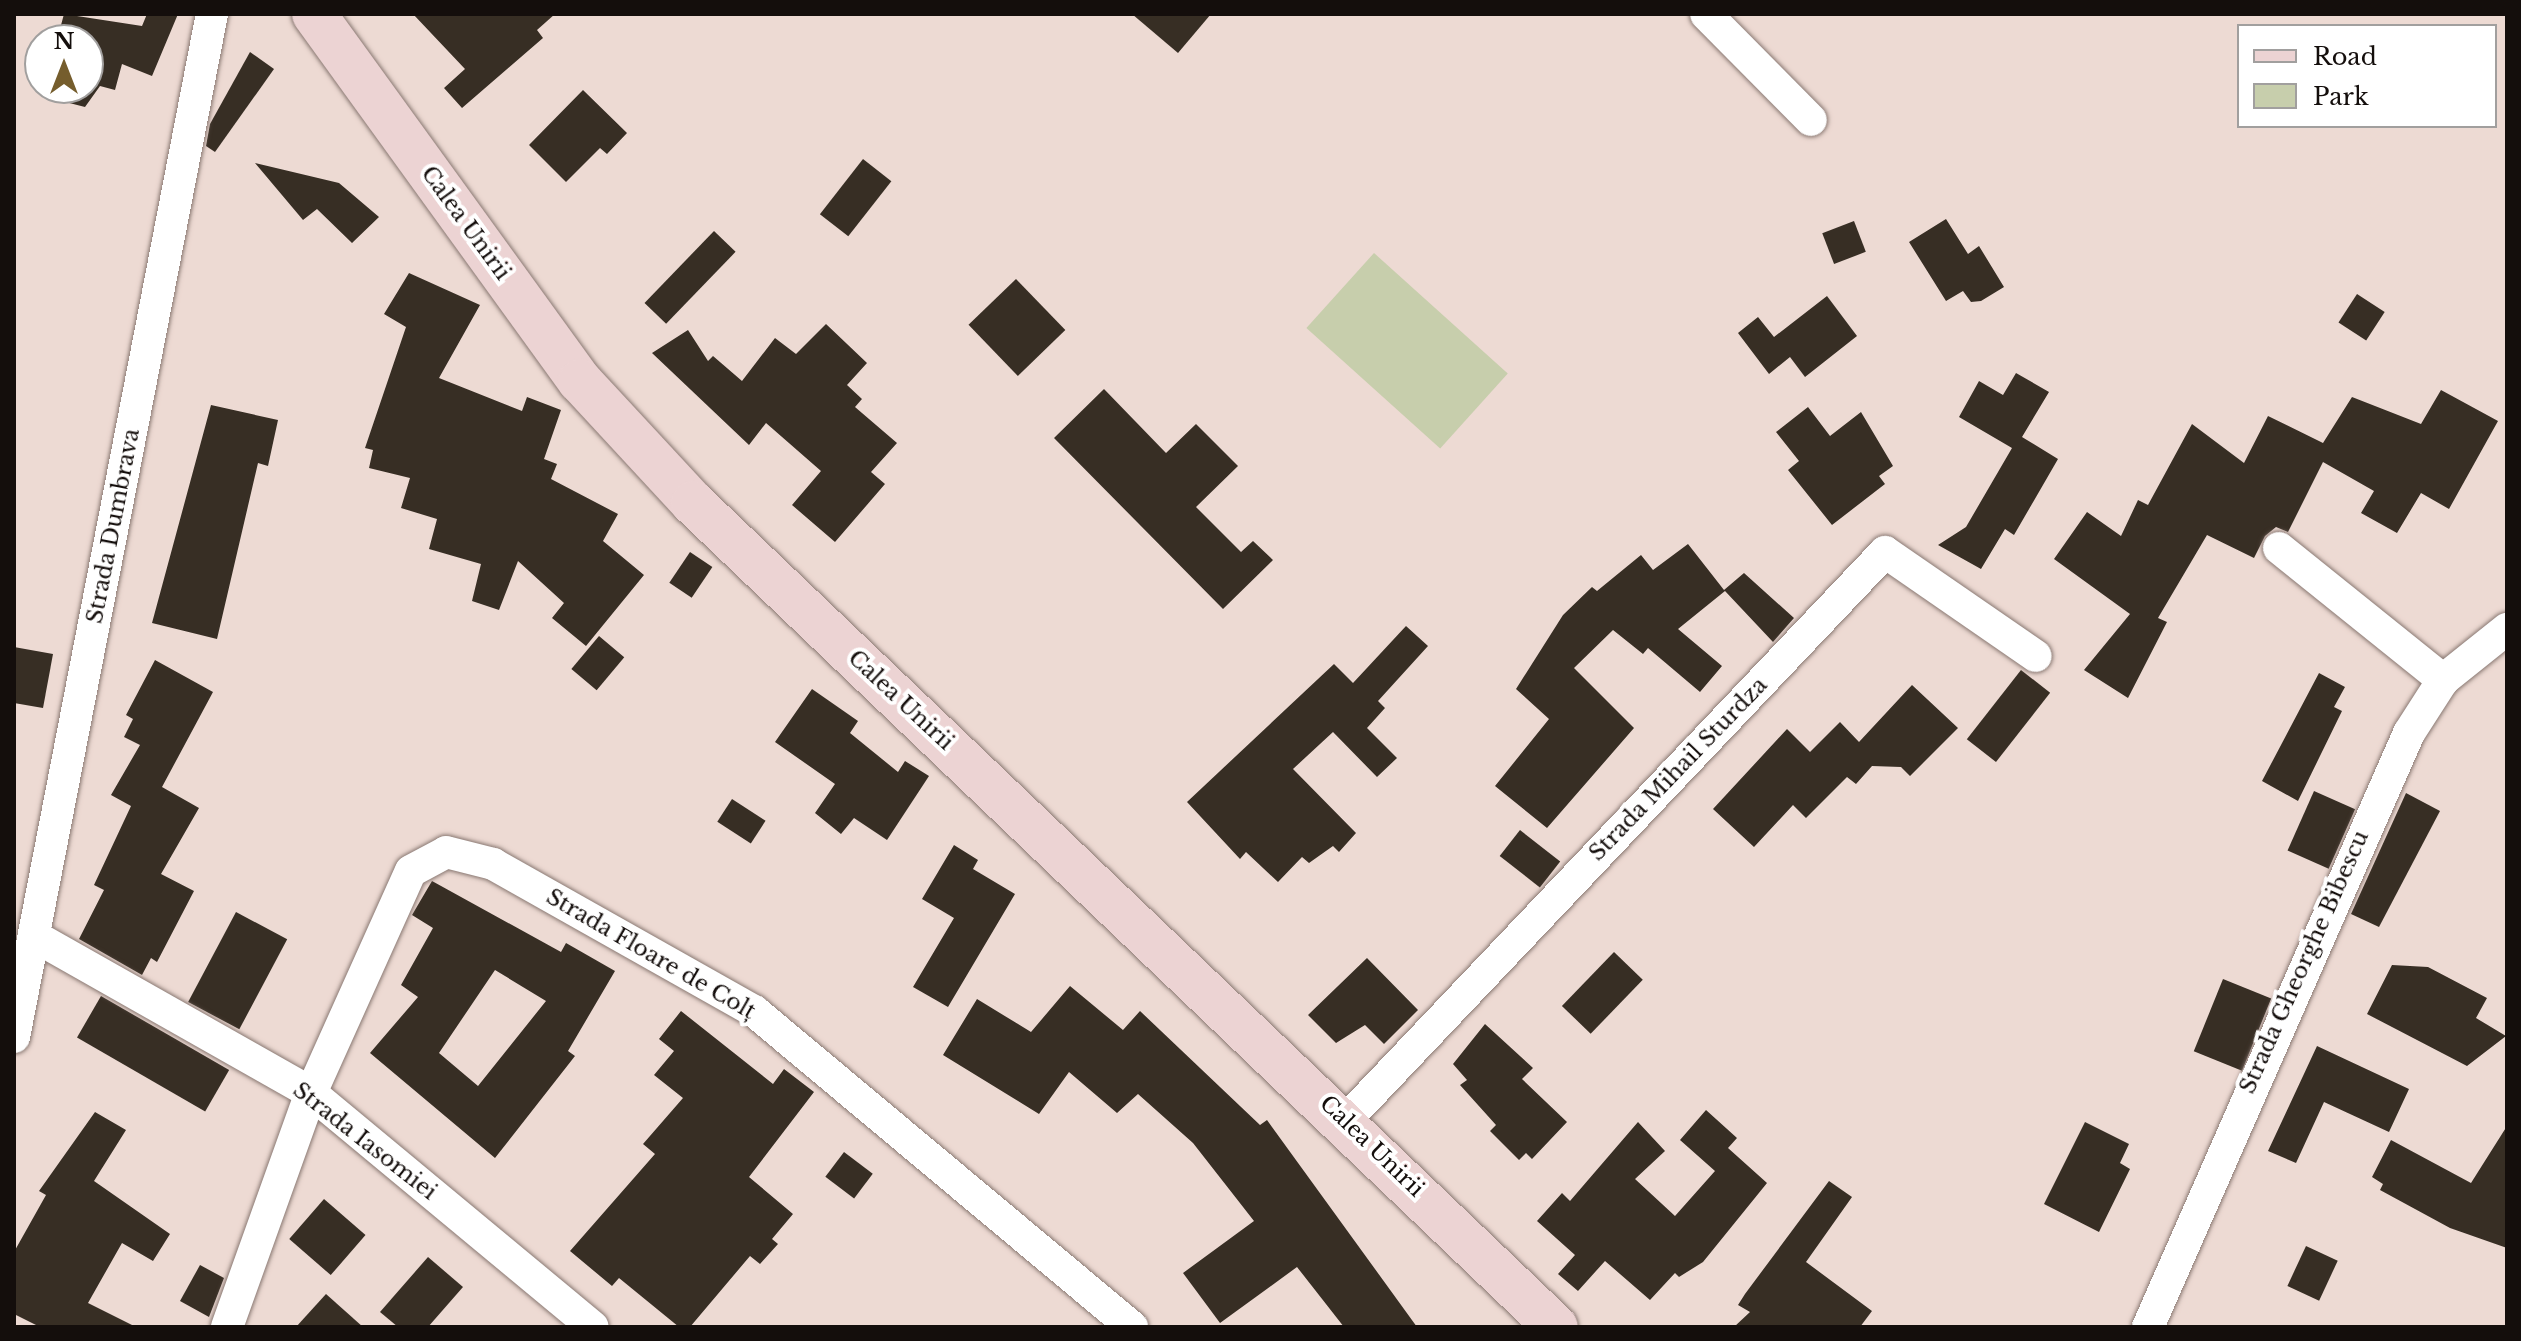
<!DOCTYPE html>
<meta charset="utf-8">
<style>
body{margin:0}
#map{position:relative;width:2521px;height:1341px;overflow:hidden;background:#eddad3;font-family:"Libre Baskerville",serif}
div>[style]{position:absolute}
.green>*{inset:0;background:#c7ceac;transform-origin:0 0}
.building>*{inset:0;background:#372e24;transform-origin:0 0}
.roads{filter:drop-shadow(0 0 2px #897872) drop-shadow(0 0 2px #897872)}
.street>*{height:32px;margin:-16px;padding:0 16px;transform-origin:16px;border-radius:16px;background:#fff}
.secondary>*{height:44px;margin:-22px;padding:0 22px;transform-origin:22px;border-radius:22px;background:#ecd3d3}
span{translate:-50% -50%;white-space:nowrap;text-align:center;line-height:1.15;-webkit-text-stroke:8px #fff;paint-order:stroke}
.street-label{font-size:22px;color:#140e0c}
.frame{position:absolute;inset:0;border:16px solid #140e0c;pointer-events:none}
.legend{position:absolute;left:2237px;top:24px;width:260px;height:104px;box-sizing:border-box;background:#fff;border:2px solid #a19f9e;margin:0;padding:10px 14px;list-style:none;font-size:24px;color:#140e0c}
.legend li{display:flex;align-items:center;gap:16px;height:40px}
.legend b{width:40px;border:2px solid #a19f9e}
.north{position:absolute;left:24px;top:24px;width:80px;height:80px;box-sizing:border-box;background:#fff;border:2px solid #a19f9e;border-radius:50%;rotate:0deg;font-size:22px;font-weight:700;line-height:32px;text-align:center;color:#140e0c}
.north::after{content:'';display:block;margin:auto;width:28px;height:36px;background:#755d2d;clip-path:polygon(50% 0,100% 100%,50% 72%,0 100%)}
</style>
<div id="map">
<div class="green">
<div style="left:1374px;top:253px;width:180px;height:101px;rotate:42deg"></div>
</div>
<div class="building">
<div style="clip-path:polygon(64px 14px,142px 26px,147px 14px,178px 14px,152px 76px,122px 64px,115px 90px,100px 86px,85px 107px,42px 96px,44px 88px,88px 88px,88px 40px,57px 40px)"></div>
<div style="clip-path:polygon(413px 14px,555px 14px,537px 30px,543px 38px,462px 108px,444px 88px,465px 69px)"></div>
<div style="clip-path:polygon(1132px 14px,1211px 14px,1178px 53px)"></div>
<div style="clip-path:polygon(250px 52px,274px 69px,215px 152px,206px 146px,210px 124px)"></div>
<div style="clip-path:polygon(583px 90px,627px 133px,607px 154px,600px 148px,566px 182px,529px 145px)"></div>
<div style="left:863px;top:159px;width:36px;height:70px;rotate:38deg"></div>
<div style="clip-path:polygon(255px 163px,339px 183px,379px 217px,352px 243px,317px 209px,303px 220px)"></div>
<div style="clip-path:polygon(1946px 219px,1968px 254px,1979px 246px,2004px 287px,1981px 301px,1971px 302px,1963px 291px,1946px 301px,1909px 242px)"></div>
<div style="left:1854px;top:221px;width:33px;height:34px;rotate:69deg"></div>
<div style="left:714px;top:231px;width:30px;height:100px;rotate:44deg"></div>
<div style="clip-path:polygon(409px 273px,480px 305px,439px 378px,522px 411px,527px 397px,561px 410px,544px 459px,557px 464px,551px 479px,618px 514px,603px 541px,644px 575px,586px 646px,552px 618px,564px 603px,518px 561px,499px 610px,472px 601px,481px 564px,429px 549px,437px 519px,401px 508px,410px 478px,369px 468px,373px 450px,365px 448px,406px 327px,384px 314px)"></div>
<div style="left:1016px;top:279px;width:71px;height:66px;rotate:46deg"></div>
<div style="left:2357px;top:294px;width:33px;height:34px;rotate:33deg"></div>
<div style="clip-path:polygon(1827px 296px,1857px 336px,1805px 377px,1790px 357px,1769px 374px,1738px 333px,1758px 317px,1774px 337px)"></div>
<div style="clip-path:polygon(826px 324px,867px 363px,847px 385px,862px 399px,855px 407px,897px 443px,871px 472px,885px 484px,835px 542px,792px 505px,821px 471px,766px 423px,749px 445px,652px 353px,688px 330px,708px 361px,713px 356px,742px 381px,775px 338px,796px 354px)"></div>
<div style="clip-path:polygon(2016px 373px,2049px 392px,2022px 437px,2058px 459px,2014px 535px,2005px 529px,1981px 569px,1938px 545px,1966px 527px,2012px 448px,1959px 417px,1979px 381px,2003px 395px)"></div>
<div style="clip-path:polygon(1104px 389px,1166px 453px,1196px 424px,1238px 466px,1196px 507px,1241px 552px,1253px 541px,1273px 560px,1223px 609px,1054px 438px)"></div>
<div style="clip-path:polygon(2441px 390px,2498px 421px,2449px 509px,2421px 493px,2397px 533px,2361px 513px,2374px 491px,2323px 462px,2288px 532px,2276px 527px,2265px 536px,2254px 558px,2207px 535px,2158px 618px,2167px 622px,2128px 698px,2084px 670px,2130px 614px,2054px 559px,2087px 512px,2121px 536px,2138px 500px,2148px 505px,2192px 424px,2244px 463px,2268px 416px,2323px 443px,2352px 397px,2421px 424px)"></div>
<div style="clip-path:polygon(211px 405px,278px 420px,268px 466px,258px 463px,217px 639px,152px 623px)"></div>
<div style="clip-path:polygon(1808px 407px,1830px 436px,1861px 412px,1893px 466px,1879px 476px,1885px 484px,1832px 525px,1788px 470px,1799px 461px,1776px 432px)"></div>
<div style="clip-path:polygon(1688px 544px,1724px 590px,1744px 573px,1794px 618px,1773px 642px,1725px 591px,1678px 629px,1722px 666px,1700px 692px,1648px 648px,1643px 654px,1613px 630px,1574px 668px,1634px 728px,1547px 828px,1495px 786px,1549px 719px,1516px 689px,1563px 615px,1592px 587px,1597px 591px,1641px 555px,1653px 570px)"></div>
<div style="left:690px;top:552px;width:27px;height:37px;rotate:34deg"></div>
<div style="clip-path:polygon(1406px 626px,1428px 646px,1378px 701px,1385px 708px,1367px 728px,1397px 758px,1377px 777px,1333px 732px,1293px 769px,1356px 833px,1339px 852px,1333px 846px,1309px 863px,1302px 857px,1278px 882px,1246px 852px,1240px 859px,1187px 802px,1334px 664px,1353px 683px)"></div>
<div style="left:599px;top:636px;width:33px;height:43px;rotate:40deg"></div>
<div style="clip-path:polygon(14px 647px,53px 654px,43px 708px,14px 703px)"></div>
<div style="clip-path:polygon(155px 660px,213px 692px,162px 787px,199px 808px,161px 874px,194px 891px,157px 962px,151px 958px,142px 975px,79px 939px,104px 890px,94px 885px,131px 806px,111px 795px,140px 745px,124px 737px,133px 719px,126px 715px)"></div>
<div style="left:2021px;top:670px;width:37px;height:88px;rotate:38deg"></div>
<div style="clip-path:polygon(2319px 673px,2345px 687px,2334px 707px,2342px 711px,2298px 801px,2262px 781px)"></div>
<div style="clip-path:polygon(1912px 685px,1958px 728px,1910px 776px,1901px 767px,1872px 766px,1856px 784px,1847px 777px,1806px 818px,1793px 805px,1754px 847px,1713px 809px,1787px 729px,1810px 752px,1840px 722px,1859px 742px)"></div>
<div style="clip-path:polygon(812px 689px,858px 721px,850px 733px,898px 772px,905px 761px,929px 776px,887px 840px,854px 818px,841px 834px,815px 813px,835px 784px,775px 742px)"></div>
<div style="left:2314px;top:791px;width:45px;height:65px;rotate:24deg"></div>
<div style="clip-path:polygon(2406px 793px,2440px 811px,2379px 927px,2351px 914px)"></div>
<div style="left:732px;top:799px;width:40px;height:27px;rotate:33deg"></div>
<div style="left:1520px;top:830px;width:51px;height:33px;rotate:38deg"></div>
<div style="clip-path:polygon(954px 845px,978px 860px,973px 869px,1015px 894px,948px 1007px,913px 987px,954px 918px,922px 899px)"></div>
<div style="clip-path:polygon(evenodd,432px 881px,561px 952px,566px 943px,615px 971px,568px 1051px,575px 1056px,495px 1158px,370px 1053px,418px 997px,401px 985px,433px 928px,412px 915px,432px 881px,495px 970px,546px 1001px,478px 1086px,439px 1053px,495px 970px)"></div>
<div style="left:236px;top:912px;width:58px;height:102px;rotate:28deg"></div>
<div style="left:1614px;top:952px;width:40px;height:75px;rotate:44deg"></div>
<div style="clip-path:polygon(1367px 958px,1418px 1010px,1384px 1044px,1365px 1025px,1336px 1043px,1308px 1015px)"></div>
<div style="clip-path:polygon(2392px 965px,2428px 967px,2487px 998px,2476px 1018px,2506px 1036px,2467px 1066px,2367px 1014px)"></div>
<div style="left:2223px;top:979px;width:52px;height:78px;rotate:22deg"></div>
<div style="clip-path:polygon(1070px 986px,1123px 1030px,1140px 1011px,1260px 1125px,1267px 1120px,1417px 1327px,1344px 1327px,1297px 1267px,1220px 1323px,1183px 1273px,1254px 1221px,1193px 1143px,1138px 1094px,1117px 1113px,1069px 1072px,1039px 1114px,943px 1055px,977px 999px,1031px 1032px)"></div>
<div style="left:101px;top:996px;width:148px;height:48px;rotate:30deg"></div>
<div style="clip-path:polygon(681px 1011px,773px 1084px,784px 1069px,814px 1092px,749px 1177px,793px 1214px,772px 1239px,778px 1244px,760px 1264px,750px 1256px,690px 1327px,679px 1327px,619px 1278px,612px 1286px,570px 1251px,655px 1154px,643px 1144px,683px 1098px,654px 1075px,674px 1051px,659px 1039px)"></div>
<div style="clip-path:polygon(1485px 1024px,1533px 1068px,1522px 1079px,1567px 1122px,1532px 1159px,1526px 1153px,1519px 1160px,1490px 1131px,1496px 1125px,1460px 1085px,1467px 1080px,1453px 1064px)"></div>
<div style="clip-path:polygon(2317px 1046px,2409px 1089px,2389px 1132px,2324px 1102px,2296px 1163px,2268px 1151px)"></div>
<div style="clip-path:polygon(1706px 1110px,1737px 1138px,1728px 1148px,1767px 1183px,1703px 1262px,1679px 1277px,1675px 1273px,1650px 1300px,1605px 1261px,1578px 1291px,1558px 1274px,1575px 1255px,1537px 1221px,1562px 1193px,1570px 1201px,1638px 1122px,1665px 1151px,1635px 1179px,1675px 1216px,1715px 1171px,1680px 1140px)"></div>
<div style="clip-path:polygon(95px 1112px,126px 1130px,94px 1181px,170px 1234px,153px 1261px,122px 1243px,88px 1303px,136px 1327px,40px 1327px,14px 1314px,14px 1252px,46px 1195px,39px 1191px)"></div>
<div style="clip-path:polygon(2085px 1122px,2129px 1144px,2120px 1163px,2130px 1169px,2099px 1232px,2044px 1204px)"></div>
<div style="clip-path:polygon(2507px 1126px,2507px 1248px,2450px 1228px,2380px 1190px,2383px 1184px,2372px 1177px,2391px 1140px,2471px 1183px)"></div>
<div style="left:844px;top:1152px;width:36px;height:31px;rotate:37deg"></div>
<div style="clip-path:polygon(1829px 1181px,1852px 1197px,1806px 1262px,1872px 1311px,1860px 1327px,1734px 1327px,1750px 1312px,1738px 1305px,1745px 1294px)"></div>
<div style="left:324px;top:1199px;width:55px;height:53px;rotate:41deg"></div>
<div style="left:2306px;top:1246px;width:35px;height:44px;rotate:25deg"></div>
<div style="clip-path:polygon(428px 1257px,463px 1287px,428px 1327px,398px 1327px,380px 1312px)"></div>
<div style="clip-path:polygon(200px 1265px,224px 1278px,209px 1317px,180px 1301px)"></div>
<div style="clip-path:polygon(326px 1294px,363px 1327px,296px 1327px)"></div>
</div>
<div class="roads">
<div class="street">
<div style="left:1706px;top:14px;width:149px;rotate:45.3deg"></div>
<div style="left:2279px;top:548px;width:211px;rotate:38.8deg"></div>
<div style="left:34px;top:936px;width:318px;rotate:29.5deg"></div>
<div style="left:311px;top:1093px;width:366px;rotate:39.7deg"></div>
<div style="left:14px;top:1037px;width:1042px;rotate:-79.05deg"></div>
<div style="left:1346px;top:1120px;width:783px;rotate:-46.5deg"></div>
<div style="left:1885px;top:552px;width:183px;rotate:34.6deg"></div>
<div style="left:227px;top:1327px;width:249px;rotate:-70.3deg"></div>
<div style="left:311px;top:1093px;width:243px;rotate:-65.8deg"></div>
<div style="left:411px;top:871px;width:40px;rotate:-28deg"></div>
<div style="left:446px;top:852px;width:49px;rotate:14.3deg"></div>
<div style="left:493px;top:864px;width:300px;rotate:29.4deg"></div>
<div style="left:754px;top:1011px;width:493px;rotate:39.9deg"></div>
<div style="left:2148px;top:1327px;width:649px;rotate:-66.28deg"></div>
<div style="left:2409px;top:733px;width:63px;rotate:-57.3deg"></div>
<div style="left:2443px;top:680px;width:82px;rotate:-38.6deg"></div>
</div>
<div class="secondary">
<div style="left:314px;top:14px;width:453px;rotate:54.1deg"></div>
<div style="left:580px;top:381px;width:166px;rotate:47.2deg"></div>
<div style="left:693px;top:503px;width:1193px;rotate:43.68deg"></div>
</div>
</div>
<div class="street-label">
<span style="left:466px;top:223px;rotate:54deg">Calea Unirii</span>
<span style="left:113px;top:526px;rotate:-79deg">Strada Dumbrava</span>
<span style="left:901px;top:700px;rotate:43deg">Calea Unirii</span>
<span style="left:1678px;top:769px;rotate:-46deg">Strada Mihail Sturdza</span>
<span style="left:651px;top:954px;rotate:30deg">Strada Floare de Colț</span>
<span style="left:2304px;top:962px;rotate:-66deg">Strada Gheorghe Bibescu</span>
<span style="left:365px;top:1141px;rotate:38deg">Strada Iasomiei</span>
<span style="left:1372px;top:1146px;rotate:44deg">Calea Unirii</span>
</div>
<div class="frame"></div>
<ul class="legend">
<li><b style="height:10px;background:#ecd3d3"></b>Road</li>
<li><b style="height:22px;background:#c7ceac"></b>Park</li>
</ul>
<div class="north">N</div>
</div>
